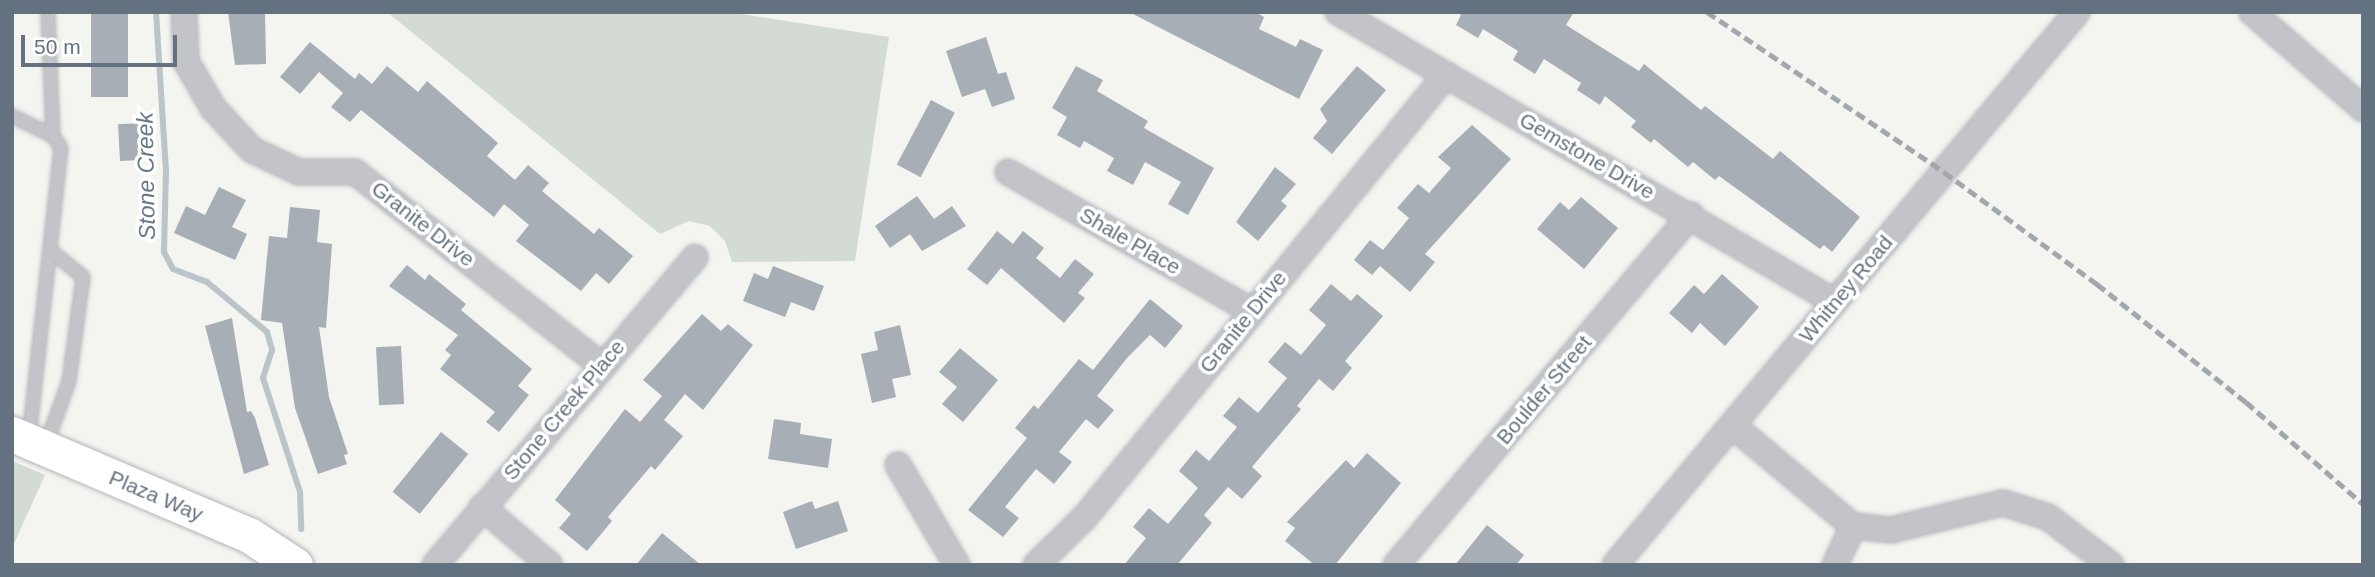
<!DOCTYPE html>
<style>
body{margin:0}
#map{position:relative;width:2375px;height:577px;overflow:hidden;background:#f4f4f0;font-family:Helvetica,sans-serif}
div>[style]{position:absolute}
.green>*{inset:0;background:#d4dbd2}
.stream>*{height:6px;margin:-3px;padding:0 3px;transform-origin:3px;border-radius:3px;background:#bac4c9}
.building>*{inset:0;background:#a8aeb5;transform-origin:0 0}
.roads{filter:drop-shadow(0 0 2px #b2b6bb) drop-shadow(0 0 2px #b2b6bb)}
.lane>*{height:12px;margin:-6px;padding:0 6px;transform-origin:6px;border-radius:6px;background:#c2c4c8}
.street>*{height:24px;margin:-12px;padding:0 12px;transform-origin:12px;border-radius:12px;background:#c2c4c8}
.secondary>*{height:35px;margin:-17.5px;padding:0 17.5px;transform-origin:17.5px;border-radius:17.5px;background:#fff}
.rail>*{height:5px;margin-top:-2.5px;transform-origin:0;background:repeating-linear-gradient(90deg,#a2a7ad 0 10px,transparent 0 15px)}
span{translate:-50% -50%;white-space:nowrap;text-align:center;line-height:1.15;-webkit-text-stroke:7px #fff;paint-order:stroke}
.street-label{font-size:21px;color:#647181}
.water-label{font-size:23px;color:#647985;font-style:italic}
.frame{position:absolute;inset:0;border:14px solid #647181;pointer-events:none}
.scale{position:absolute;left:21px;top:35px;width:156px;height:32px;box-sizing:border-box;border:4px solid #647181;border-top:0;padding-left:9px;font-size:21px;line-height:24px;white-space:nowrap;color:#647181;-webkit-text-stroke:5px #fff;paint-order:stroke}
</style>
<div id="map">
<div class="green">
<div style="clip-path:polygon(387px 12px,728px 12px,889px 37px,855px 261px,732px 262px,725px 241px,710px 226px,689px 221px,660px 234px)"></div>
<div style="clip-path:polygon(12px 461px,45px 475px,12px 548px)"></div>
</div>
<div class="stream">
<div style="left:156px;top:12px;width:158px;rotate:86.4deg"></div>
<div style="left:166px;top:170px;width:82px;rotate:91.4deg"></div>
<div style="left:164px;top:252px;width:19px;rotate:62deg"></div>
<div style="left:173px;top:269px;width:36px;rotate:21deg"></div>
<div style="left:207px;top:282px;width:78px;rotate:39.8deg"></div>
<div style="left:267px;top:332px;width:19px;rotate:74deg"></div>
<div style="left:272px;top:350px;width:29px;rotate:108deg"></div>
<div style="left:263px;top:378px;width:120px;rotate:72deg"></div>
<div style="left:300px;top:492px;width:37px;rotate:88deg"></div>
</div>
<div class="building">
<div style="left:91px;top:12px;width:37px;height:85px"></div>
<div style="clip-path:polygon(228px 12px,265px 12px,266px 64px,235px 65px)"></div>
<div style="clip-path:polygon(1129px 12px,1255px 12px,1264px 17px,1259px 29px,1296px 47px,1300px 39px,1323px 50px,1299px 99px)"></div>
<div style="clip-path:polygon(1456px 12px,1574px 12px,1566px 25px,1639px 71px,1644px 64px,1701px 110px,1705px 106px,1773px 159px,1780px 151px,1860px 217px,1832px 252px,1824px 245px,1820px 249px,1719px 176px,1715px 180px,1693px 162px,1688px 167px,1654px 139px,1651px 143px,1631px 127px,1636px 121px,1605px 96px,1600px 105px,1577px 90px,1581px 83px,1544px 59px,1535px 74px,1513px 60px,1518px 51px,1483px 29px,1478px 38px,1456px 25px,1461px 15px)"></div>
<div style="clip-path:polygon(986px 37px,998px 74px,1006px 72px,1015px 99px,992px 107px,985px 89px,962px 97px,946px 51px)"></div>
<div style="clip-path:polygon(310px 42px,355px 79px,359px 73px,372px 84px,387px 66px,418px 92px,427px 81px,498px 143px,487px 156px,515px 180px,528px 165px,549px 183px,542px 191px,594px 234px,599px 228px,633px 256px,609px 284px,596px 273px,581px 291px,516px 241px,529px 225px,504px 204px,494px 217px,361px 110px,350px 122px,331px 107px,343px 93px,319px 72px,300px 94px,280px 77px)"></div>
<div style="clip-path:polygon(1076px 66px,1103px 80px,1097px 91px,1148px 121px,1144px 128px,1214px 168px,1188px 215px,1168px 204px,1181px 182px,1145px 162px,1133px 185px,1107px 171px,1114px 158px,1084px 141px,1080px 148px,1057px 135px,1067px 117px,1052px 108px)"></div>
<div style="clip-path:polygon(1357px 66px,1386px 90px,1332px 154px,1313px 138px,1327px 121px,1320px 109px)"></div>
<div style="left:931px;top:100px;width:27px;height:73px;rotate:28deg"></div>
<div style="left:140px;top:123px;width:37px;height:22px;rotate:87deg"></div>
<div style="clip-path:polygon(1472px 125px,1511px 159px,1425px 254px,1435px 262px,1410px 292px,1380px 266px,1372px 275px,1354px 260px,1370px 240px,1383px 250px,1409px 218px,1397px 208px,1418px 184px,1429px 193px,1451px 168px,1438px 157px)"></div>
<div style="clip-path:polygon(1275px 167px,1296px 184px,1281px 201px,1287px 206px,1258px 241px,1236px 222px)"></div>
<div style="clip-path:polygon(219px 187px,246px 200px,232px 227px,247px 234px,235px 260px,174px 233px,186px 206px,205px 215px)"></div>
<div style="clip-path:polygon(917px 196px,934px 219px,952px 206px,966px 226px,922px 251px,910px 234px,890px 248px,875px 226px)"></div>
<div style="clip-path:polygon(1581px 197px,1618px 228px,1584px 269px,1537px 229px,1560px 202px,1569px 210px)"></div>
<div style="clip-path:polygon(290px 207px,320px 210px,317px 242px,332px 244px,326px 328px,319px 327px,329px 397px,348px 454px,344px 455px,347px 464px,318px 474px,295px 408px,282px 323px,261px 320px,269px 236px,287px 238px)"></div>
<div style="clip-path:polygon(997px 231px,1013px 244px,1023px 231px,1044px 248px,1036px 258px,1060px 278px,1075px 259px,1094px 274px,1078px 293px,1085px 298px,1064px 323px,1001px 268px,987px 285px,967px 269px)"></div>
<div style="clip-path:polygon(407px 265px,425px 280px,429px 274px,466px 304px,461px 310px,532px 369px,518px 386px,529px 395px,499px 432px,486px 422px,495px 412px,440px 369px,451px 355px,445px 350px,458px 335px,389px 286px)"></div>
<div style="clip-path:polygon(773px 266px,824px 286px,814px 311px,791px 302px,785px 317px,743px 301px,754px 273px,768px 279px)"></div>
<div style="clip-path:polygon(1722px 274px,1759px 307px,1725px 346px,1700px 323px,1692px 333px,1669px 313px,1694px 285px,1704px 294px)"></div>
<div style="clip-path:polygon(1331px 284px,1351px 301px,1357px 294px,1383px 316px,1345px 361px,1352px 368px,1333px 391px,1319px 379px,1297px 406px,1301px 409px,1252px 467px,1262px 476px,1242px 499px,1228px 487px,1204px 515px,1212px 523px,1177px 565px,1124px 565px,1146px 538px,1133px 527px,1149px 508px,1168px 524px,1198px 488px,1179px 471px,1196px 450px,1209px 461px,1237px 427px,1223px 416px,1239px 397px,1258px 413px,1287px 378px,1268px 362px,1285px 342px,1301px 355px,1326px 325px,1309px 310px)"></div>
<div style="clip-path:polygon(1150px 299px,1183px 326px,1165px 348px,1150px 335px,1127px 358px,1097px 396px,1114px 410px,1098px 429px,1086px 419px,1059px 452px,1072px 462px,1054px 484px,1036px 469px,1005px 507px,1019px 518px,1003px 537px,968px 510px,1027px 438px,1015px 428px,1034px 405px,1038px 409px,1079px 359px,1093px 370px)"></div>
<div style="clip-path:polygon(702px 314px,721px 331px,728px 324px,753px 345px,703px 410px,685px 394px,664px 420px,683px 436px,655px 470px,651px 466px,608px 517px,612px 521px,587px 551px,559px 528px,571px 514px,555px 500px,625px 409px,640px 422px,662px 396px,643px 380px)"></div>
<div style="clip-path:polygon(232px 318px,247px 412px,251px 411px,255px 418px,269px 465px,244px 474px,205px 326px)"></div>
<div style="clip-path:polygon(900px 325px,911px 375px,892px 379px,896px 397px,872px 403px,861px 354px,878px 350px,874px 332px)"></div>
<div style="left:401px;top:346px;width:58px;height:25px;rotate:87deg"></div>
<div style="clip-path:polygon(960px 348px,998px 380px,963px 422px,942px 404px,957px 387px,939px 372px)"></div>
<div style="clip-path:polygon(774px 419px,801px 423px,800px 434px,832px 439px,828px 468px,768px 459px)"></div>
<div style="left:441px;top:432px;width:35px;height:77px;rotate:39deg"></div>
<div style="clip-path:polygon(1367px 453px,1401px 483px,1335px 565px,1315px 565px,1285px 541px,1295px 528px,1287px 522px,1346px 460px,1354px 468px)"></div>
<div style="clip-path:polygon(812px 501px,815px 509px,838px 501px,848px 531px,796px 549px,783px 512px)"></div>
<div style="clip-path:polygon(1487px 525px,1524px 555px,1516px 565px,1455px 565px)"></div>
<div style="clip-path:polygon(662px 533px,701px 565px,636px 565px)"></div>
</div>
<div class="roads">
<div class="lane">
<div style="left:48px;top:12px;width:124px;rotate:87.7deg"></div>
<div style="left:12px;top:116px;width:46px;rotate:26deg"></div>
<div style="left:53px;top:136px;width:14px;rotate:56deg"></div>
<div style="left:61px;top:148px;width:294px;rotate:96.3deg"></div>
<div style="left:46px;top:445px;width:68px;rotate:-70.2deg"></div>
<div style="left:69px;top:381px;width:105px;rotate:-82.3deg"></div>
<div style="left:83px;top:277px;width:43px;rotate:-140.7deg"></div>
</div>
<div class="street">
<div style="left:184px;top:12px;width:49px;rotate:87.7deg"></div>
<div style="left:186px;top:61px;width:54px;rotate:60.1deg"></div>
<div style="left:213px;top:108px;width:57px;rotate:47.1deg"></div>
<div style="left:252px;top:150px;width:52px;rotate:25.1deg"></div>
<div style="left:299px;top:172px;width:56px"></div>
<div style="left:355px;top:172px;width:314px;rotate:38.1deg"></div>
<div style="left:1338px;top:12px;width:575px;rotate:30.26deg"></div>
<div style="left:2252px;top:12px;width:147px;rotate:41.1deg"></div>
<div style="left:1008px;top:172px;width:281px;rotate:29.7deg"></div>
<div style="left:1732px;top:425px;width:158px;rotate:39.9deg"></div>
<div style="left:1853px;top:526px;width:38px;rotate:6deg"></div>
<div style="left:1891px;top:530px;width:115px;rotate:-13.6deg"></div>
<div style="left:2003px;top:503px;width:47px;rotate:17.3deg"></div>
<div style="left:2048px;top:517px;width:79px;rotate:37.3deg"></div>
<div style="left:898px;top:465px;width:116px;rotate:59.5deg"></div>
<div style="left:482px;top:507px;width:89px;rotate:40.5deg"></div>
<div style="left:435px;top:565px;width:403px;rotate:-49.8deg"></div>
<div style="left:1036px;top:565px;width:69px;rotate:-44.4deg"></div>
<div style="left:1085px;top:517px;width:571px;rotate:-50.76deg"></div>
<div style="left:1396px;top:565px;width:458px;rotate:-49.9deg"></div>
<div style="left:1615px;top:565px;width:721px;rotate:-50.12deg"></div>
<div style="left:1835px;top:565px;width:43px;rotate:-65.2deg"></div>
</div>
<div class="secondary">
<div style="left:12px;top:434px;width:258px;rotate:23.1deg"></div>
<div style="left:249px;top:535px;width:55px;rotate:33.1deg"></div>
</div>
</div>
<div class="rail">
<div style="left:1707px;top:12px;width:286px;rotate:34deg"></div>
<div style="left:1944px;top:172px;width:190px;rotate:36.2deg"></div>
<div style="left:2097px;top:284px;width:190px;rotate:38.4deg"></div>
<div style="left:2246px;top:402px;width:155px;rotate:41.1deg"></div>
</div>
<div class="street-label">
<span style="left:1587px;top:156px;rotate:30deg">Gemstone Drive</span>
<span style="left:423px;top:224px;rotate:38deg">Granite Drive</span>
<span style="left:1130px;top:241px;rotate:30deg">Shale Place</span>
<span style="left:1846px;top:289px;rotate:-50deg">Whitney Road</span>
<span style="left:1243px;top:322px;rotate:-51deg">Granite Drive</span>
<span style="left:1544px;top:390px;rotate:-50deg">Boulder Street</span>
<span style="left:564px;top:410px;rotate:-50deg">Stone Creek Place</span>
<span style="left:156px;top:496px;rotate:23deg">Plaza Way</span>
</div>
<div class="water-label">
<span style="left:146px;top:176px;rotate:-91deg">Stone Creek</span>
</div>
<div class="frame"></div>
<div class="scale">50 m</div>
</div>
